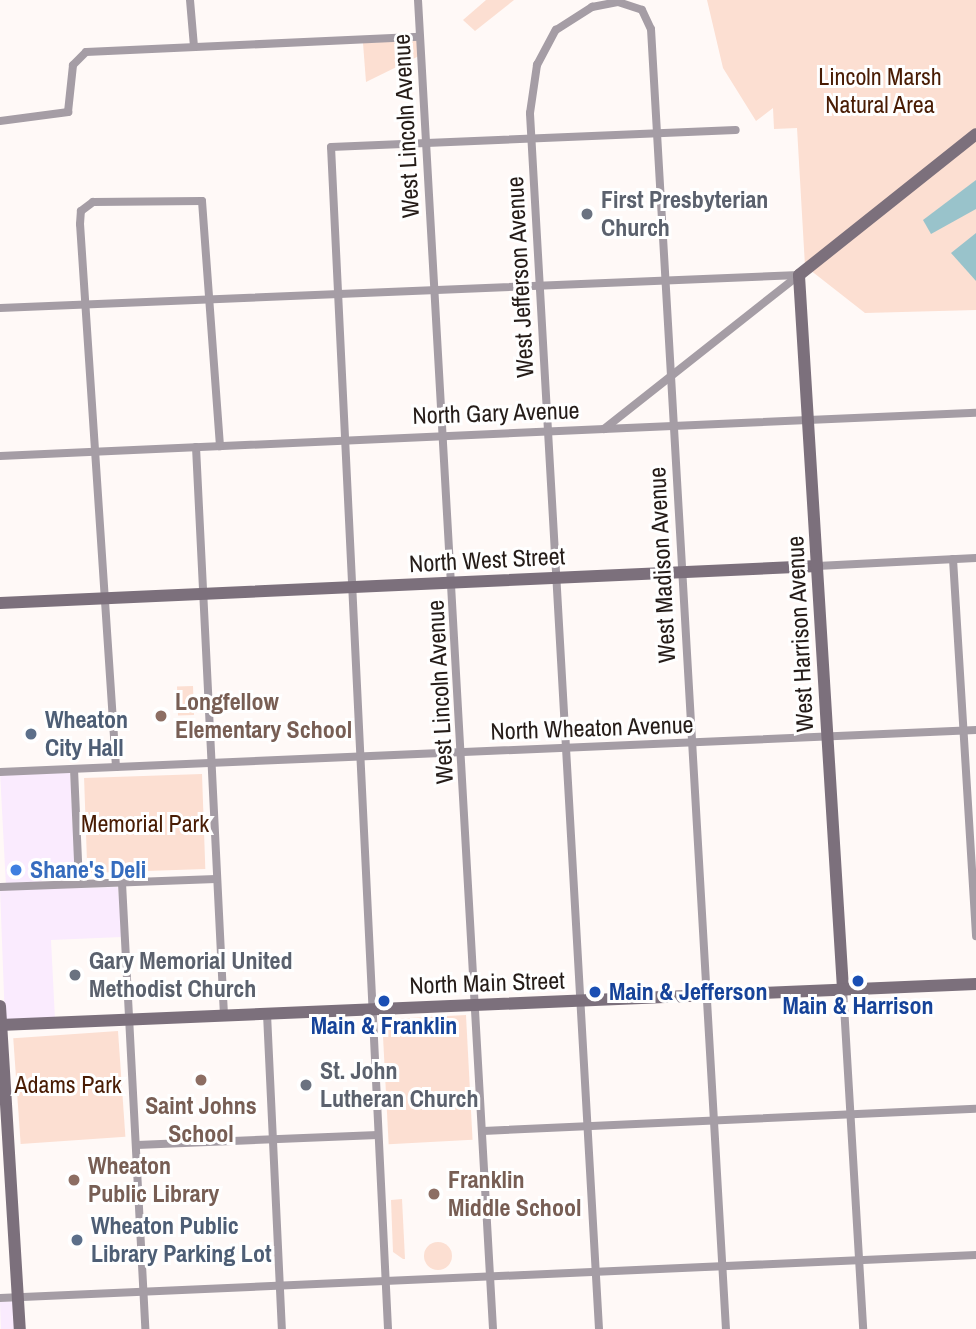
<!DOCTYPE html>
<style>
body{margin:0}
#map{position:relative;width:976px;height:1329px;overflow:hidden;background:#fff9f7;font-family:"Archivo Narrow",sans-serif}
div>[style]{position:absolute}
.commercial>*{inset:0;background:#faebfe;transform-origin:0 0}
.green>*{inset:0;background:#fcdfd2;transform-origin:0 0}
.round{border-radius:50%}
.water>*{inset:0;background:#99c3cb}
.street>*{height:8px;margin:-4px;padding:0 4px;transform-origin:4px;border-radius:4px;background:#a59da5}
.secondary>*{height:12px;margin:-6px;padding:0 6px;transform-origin:6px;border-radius:6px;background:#7c707c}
.dots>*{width:19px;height:19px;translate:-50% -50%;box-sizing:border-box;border:4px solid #fff;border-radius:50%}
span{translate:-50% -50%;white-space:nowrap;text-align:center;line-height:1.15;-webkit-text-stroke:6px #fff;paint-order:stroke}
.park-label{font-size:24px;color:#491c04}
.street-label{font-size:24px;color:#251c18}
.worship-label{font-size:24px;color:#5b616d;font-weight:700}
.left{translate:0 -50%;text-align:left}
.education-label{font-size:24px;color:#785e54;font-weight:700}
.service-label{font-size:24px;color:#4e5e75;font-weight:700}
.shop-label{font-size:24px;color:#366cbe;font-weight:700}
.transit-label{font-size:24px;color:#164399;font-weight:700}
</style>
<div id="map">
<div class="commercial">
<div style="left:70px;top:770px;width:110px;height:70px;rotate:87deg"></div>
<div style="clip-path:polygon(118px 887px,122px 937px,51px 940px,55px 1019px,5px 1021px,0 889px)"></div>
<div style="left:16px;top:1301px;width:28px;height:16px;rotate:88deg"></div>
</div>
<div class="green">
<div style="clip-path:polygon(486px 0,514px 0,475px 31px,463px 20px)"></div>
<div style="clip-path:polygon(707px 0,976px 0,976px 310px,865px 313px,805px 266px,797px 128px,774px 129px,773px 108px,756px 121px,723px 68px)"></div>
<div style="clip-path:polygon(418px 40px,419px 56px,366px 82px,363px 43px)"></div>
<div style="left:193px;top:686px;width:29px;height:16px;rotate:88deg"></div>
<div style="left:202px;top:774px;width:95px;height:118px;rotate:88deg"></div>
<div style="left:466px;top:1015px;width:125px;height:84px;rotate:87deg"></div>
<div style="left:118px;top:1031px;width:106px;height:105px;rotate:86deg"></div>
<div style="clip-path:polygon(402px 1199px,405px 1259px,403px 1259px,393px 1252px,391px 1200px)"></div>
<div class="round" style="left:424px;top:1242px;width:28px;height:28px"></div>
</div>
<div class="water">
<div style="clip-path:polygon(976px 180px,976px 209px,931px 234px,923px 220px)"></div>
<div style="clip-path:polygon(976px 233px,976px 281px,951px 253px)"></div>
</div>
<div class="street">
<div style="left:190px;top:0;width:47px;rotate:85.1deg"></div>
<div style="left:418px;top:0;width:1331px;rotate:86.77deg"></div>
<div style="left:0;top:121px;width:69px;rotate:-7.5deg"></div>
<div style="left:68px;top:112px;width:47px;rotate:-83.9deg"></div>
<div style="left:73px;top:65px;width:18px;rotate:-45deg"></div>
<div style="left:86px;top:52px;width:334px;rotate:-2.6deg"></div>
<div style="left:0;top:308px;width:800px;rotate:-2.37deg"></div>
<div style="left:604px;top:429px;width:372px;rotate:-2.5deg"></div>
<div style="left:196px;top:447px;width:569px;rotate:87.18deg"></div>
<div style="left:0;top:456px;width:605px;rotate:-2.56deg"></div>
<div style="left:604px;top:429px;width:248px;rotate:-38.3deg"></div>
<div style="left:953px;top:559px;width:378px;rotate:86.5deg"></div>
<div style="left:817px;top:566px;width:159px;rotate:-2.9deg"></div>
<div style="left:116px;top:767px;width:544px;rotate:-93.79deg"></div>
<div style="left:80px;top:224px;width:13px;rotate:-86deg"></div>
<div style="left:81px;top:211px;width:15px;rotate:-37deg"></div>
<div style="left:93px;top:202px;width:109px;rotate:-0.5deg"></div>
<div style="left:202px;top:201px;width:246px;rotate:85.8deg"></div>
<div style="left:74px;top:769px;width:115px;rotate:87.5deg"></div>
<div style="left:0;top:772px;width:977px;rotate:-2.46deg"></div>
<div style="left:122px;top:883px;width:447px;rotate:87deg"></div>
<div style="left:0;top:887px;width:216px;rotate:-2.1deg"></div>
<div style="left:843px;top:989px;width:341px;rotate:86.6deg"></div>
<div style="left:267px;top:1014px;width:315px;rotate:87.3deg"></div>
<div style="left:483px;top:1131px;width:493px;rotate:-2.6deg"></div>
<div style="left:137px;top:1145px;width:241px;rotate:-2.4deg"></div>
<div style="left:0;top:1298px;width:977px;rotate:-2.52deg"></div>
<div style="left:388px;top:1329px;width:1183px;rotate:-92.76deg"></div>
<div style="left:331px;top:147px;width:405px;rotate:-2.4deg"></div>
<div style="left:599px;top:1329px;width:1218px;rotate:-93.25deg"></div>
<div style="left:530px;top:113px;width:49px;rotate:-81.7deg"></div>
<div style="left:537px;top:65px;width:40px;rotate:-62deg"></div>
<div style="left:556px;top:30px;width:43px;rotate:-32.6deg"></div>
<div style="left:592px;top:7px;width:26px;rotate:-11deg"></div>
<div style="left:618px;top:2px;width:25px;rotate:18deg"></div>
<div style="left:642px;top:10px;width:21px;rotate:65deg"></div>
<div style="left:651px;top:29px;width:1302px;rotate:86.7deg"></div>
</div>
<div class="secondary">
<div style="left:0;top:603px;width:818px;rotate:-2.59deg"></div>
<div style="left:843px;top:989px;width:715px;rotate:-93.53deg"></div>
<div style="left:799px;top:275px;width:226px;rotate:-38.5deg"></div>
<div style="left:0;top:1006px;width:324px;rotate:86.5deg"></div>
<div style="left:0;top:1025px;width:977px;rotate:-2.41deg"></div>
</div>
<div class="dots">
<div style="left:587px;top:214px;background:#6b7280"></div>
<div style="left:161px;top:716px;background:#8d6e63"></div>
<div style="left:31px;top:734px;background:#5c6f8a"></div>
<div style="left:16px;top:870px;background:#3f7fe0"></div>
<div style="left:75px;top:975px;background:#6b7280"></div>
<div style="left:858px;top:981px;background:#1a4fb4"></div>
<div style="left:595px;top:992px;background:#1a4fb4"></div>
<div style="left:384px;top:1001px;background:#1a4fb4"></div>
<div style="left:201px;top:1080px;background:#8d6e63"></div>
<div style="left:306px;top:1085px;background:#6b7280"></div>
<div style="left:74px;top:1180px;background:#8d6e63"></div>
<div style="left:434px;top:1194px;background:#8d6e63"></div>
<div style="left:77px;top:1240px;background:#5c6f8a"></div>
</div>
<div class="park-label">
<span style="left:880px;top:91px">Lincoln Marsh<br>Natural Area</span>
<span style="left:145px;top:824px">Memorial Park</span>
<span style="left:68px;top:1085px">Adams Park</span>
</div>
<div class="street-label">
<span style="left:406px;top:126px;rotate:-93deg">West Lincoln Avenue</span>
<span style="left:520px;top:277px;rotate:-93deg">West Jefferson Avenue</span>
<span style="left:496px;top:413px;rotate:-2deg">North Gary Avenue</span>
<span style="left:487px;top:560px;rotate:-3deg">North West Street</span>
<span style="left:662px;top:565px;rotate:-93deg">West Madison Avenue</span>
<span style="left:800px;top:634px;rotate:-93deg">West Harrison Avenue</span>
<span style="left:440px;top:692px;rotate:-93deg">West Lincoln Avenue</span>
<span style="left:592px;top:728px;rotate:-2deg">North Wheaton Avenue</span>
<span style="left:487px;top:983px;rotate:-2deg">North Main Street</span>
</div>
<div class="worship-label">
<span class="left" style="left:601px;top:214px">First Presbyterian<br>Church</span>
<span class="left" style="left:89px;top:975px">Gary Memorial United<br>Methodist Church</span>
<span class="left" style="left:320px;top:1085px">St. John<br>Lutheran Church</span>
</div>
<div class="education-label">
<span class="left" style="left:175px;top:716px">Longfellow<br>Elementary School</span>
<span style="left:201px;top:1120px">Saint Johns<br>School</span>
<span class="left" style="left:88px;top:1180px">Wheaton<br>Public Library</span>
<span class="left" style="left:448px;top:1194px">Franklin<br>Middle School</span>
</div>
<div class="service-label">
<span class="left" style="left:45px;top:734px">Wheaton<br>City Hall</span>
<span class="left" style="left:91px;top:1240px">Wheaton Public<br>Library Parking Lot</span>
</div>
<div class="shop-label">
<span class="left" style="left:30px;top:870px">Shane's Deli</span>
</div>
<div class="transit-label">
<span class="left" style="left:609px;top:992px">Main &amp; Jefferson</span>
<span style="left:858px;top:1006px">Main &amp; Harrison</span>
<span style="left:384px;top:1026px">Main &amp; Franklin</span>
</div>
</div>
